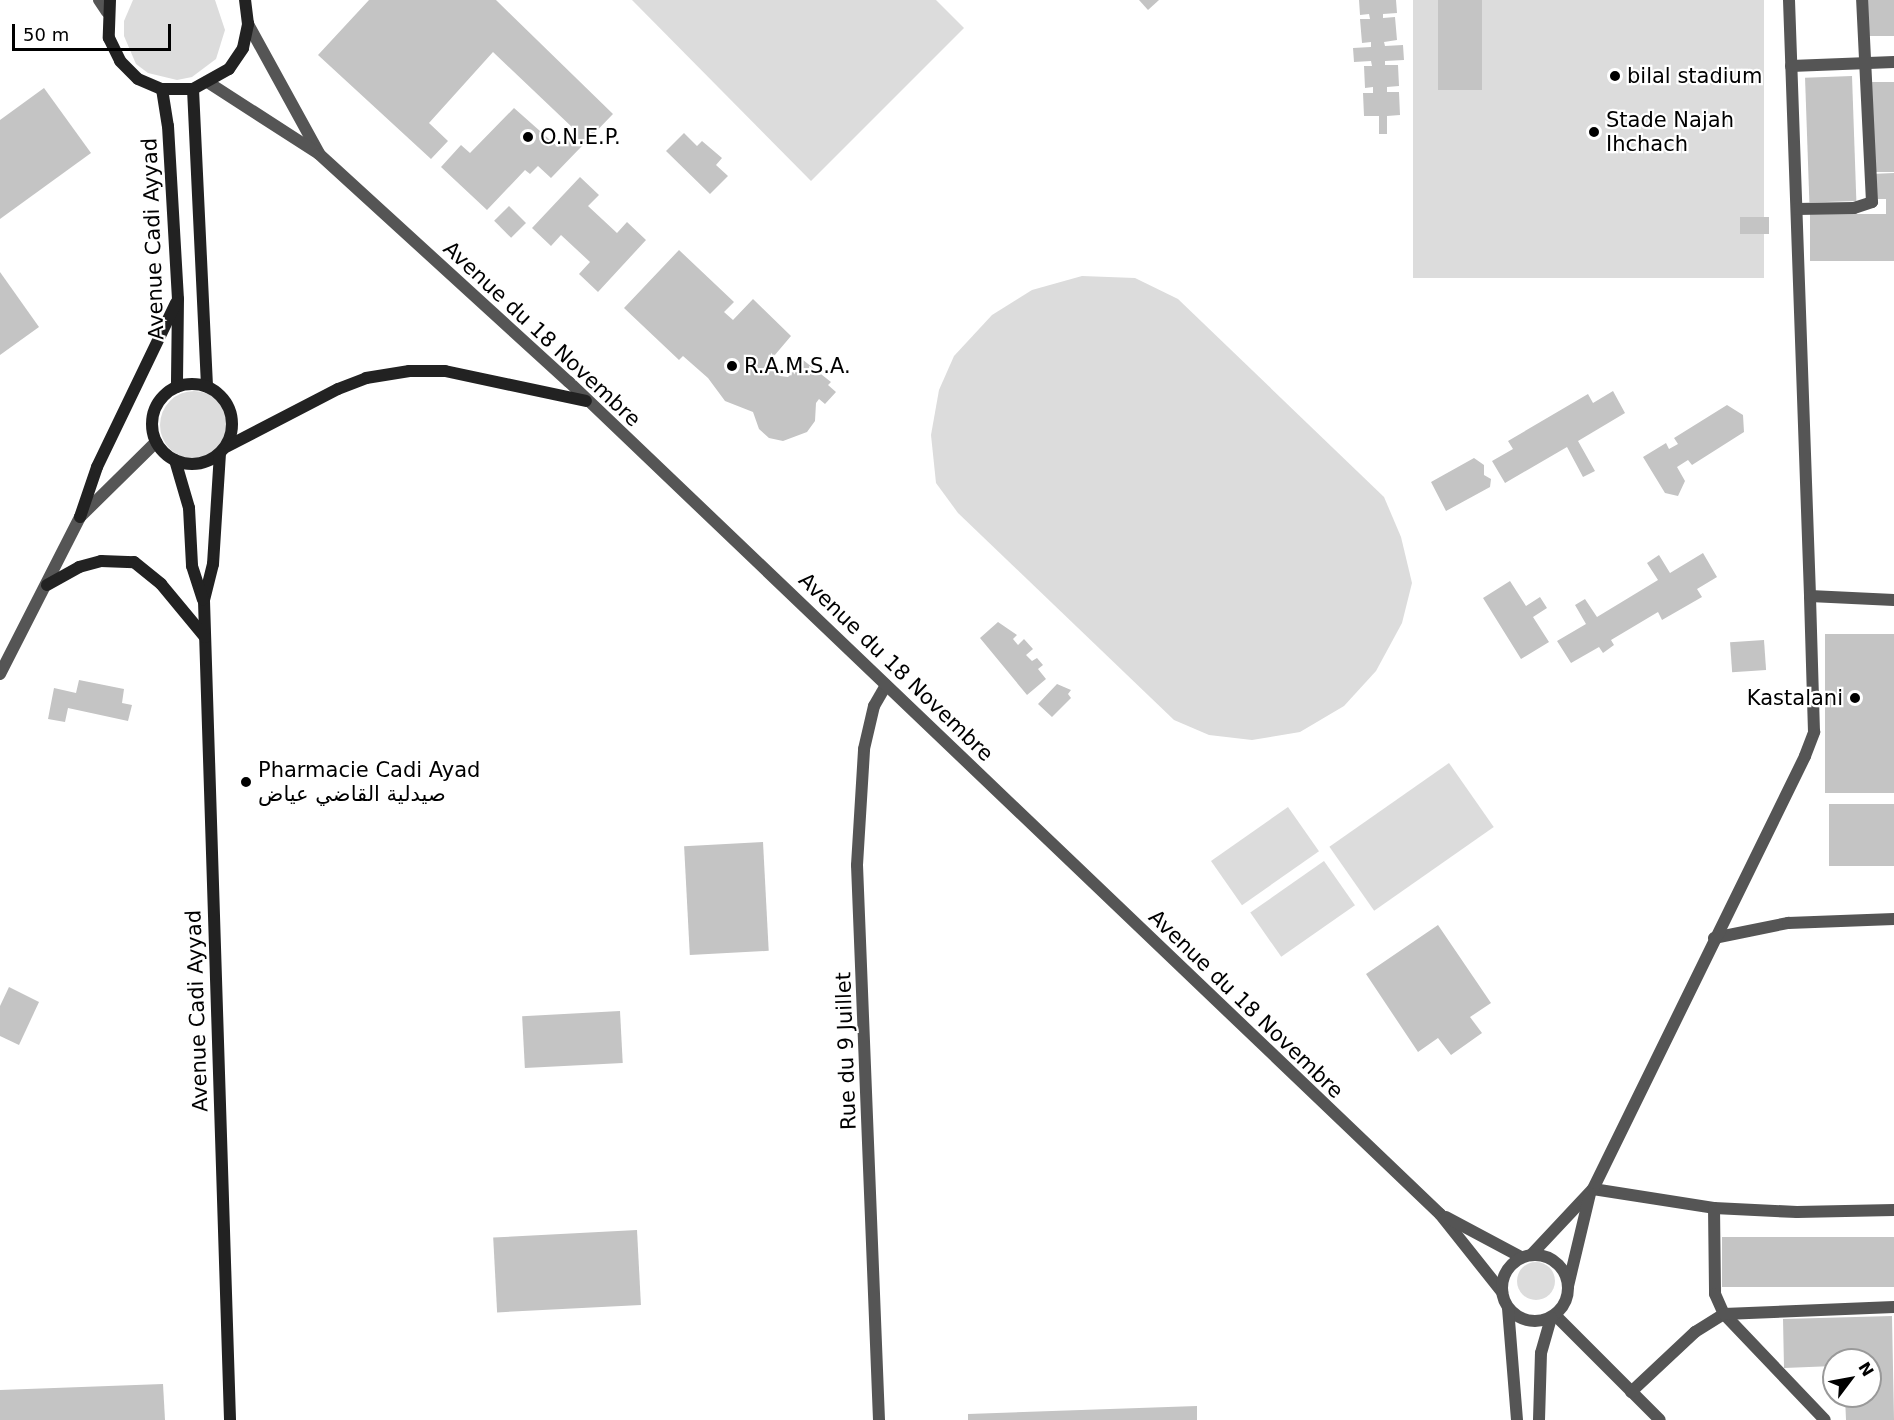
<!DOCTYPE html>
<meta charset="utf-8">
<style>
body{margin:0}
#map{position:relative;width:1894px;height:1420px;overflow:hidden;background:#fff;font-family:"DejaVu Sans","Noto Sans Arabic",sans-serif}
div>[style]{position:absolute}
.green>*{inset:0;background:#dcdcdc;transform-origin:0 0}
.round{border-radius:50%}
.building>*{inset:0;background:#c4c4c4;transform-origin:0 0}
.minor>*{height:12px;margin:-6px;padding:0 6px;transform-origin:6px;border-radius:6px;background:#555}
.tertiary>*{height:12px;margin:-6px;padding:0 6px;transform-origin:6px;border-radius:6px;background:#555}
.tertiary>.ring{margin:-6px;padding:0;box-sizing:content-box;background:none;border:12px solid #555;border-radius:50%}
.secondary>*{height:12px;margin:-6px;padding:0 6px;transform-origin:6px;border-radius:6px;background:#222}
.secondary>.ring{margin:-6px;padding:0;box-sizing:content-box;background:none;border:12px solid #222;border-radius:50%}
.dots>*{width:16px;height:16px;translate:-50% -50%;box-sizing:border-box;border:3px solid #fff;border-radius:50%}
span{translate:-50% -50%;white-space:nowrap;text-align:center;line-height:1.15;-webkit-text-stroke:4.5px #fff;paint-order:stroke}
.poi-label{font-size:21px;color:#000}
.left{translate:0 -50%;text-align:left}
.right{translate:-100% -50%;text-align:right}
.street-label{font-size:21px;color:#000}
.north{position:absolute;left:1822px;top:1348px;width:60px;height:60px;box-sizing:border-box;background:#fff;border:2px solid #999;border-radius:50%;rotate:58deg;font-size:16px;font-weight:700;line-height:24px;text-align:center;color:#000}
.north::after{content:'';display:block;margin:auto;width:21px;height:27px;background:#000;clip-path:polygon(50% 0,100% 100%,50% 72%,0 100%)}
.scale{position:absolute;left:12px;top:24px;width:159px;height:27px;box-sizing:border-box;border:3px solid #000;border-top:0;padding-left:8px;font-size:18px;line-height:21px;white-space:nowrap;color:#000;-webkit-text-stroke:4px #fff;paint-order:stroke}
</style>
<div id="map">
<div class="green">
<div style="clip-path:polygon(133px 0,215px 0,225px 30px,216px 59px,192px 77px,177px 80px,148px 73px,136px 64px,124px 36px,124px 21px)"></div>
<div style="clip-path:polygon(632px 0,936px 0,964px 28px,811px 181px)"></div>
<div style="left:1413px;top:0;width:351px;height:278px"></div>
<div style="clip-path:polygon(1082px 276px,1135px 278px,1178px 299px,1384px 497px,1401px 537px,1412px 583px,1402px 623px,1376px 671px,1344px 706px,1300px 732px,1252px 740px,1209px 735px,1174px 720px,958px 513px,936px 483px,931px 435px,939px 390px,954px 356px,992px 315px,1032px 290px)"></div>
<div class="round" style="left:160px;top:391px;width:68px;height:68px"></div>
<div style="left:1449px;top:763px;width:78px;height:146px;rotate:55deg"></div>
<div style="left:1288px;top:807px;width:54px;height:94px;rotate:55deg"></div>
<div style="left:1324px;top:861px;width:54px;height:90px;rotate:55deg"></div>
<div class="round" style="left:1517px;top:1262px;width:38px;height:38px"></div>
</div>
<div class="building">
<div style="clip-path:polygon(369px 0,496px 0,613px 114px,551px 178px,538px 166px,530px 174px,525px 170px,487px 210px,441px 167px,461px 145px,470px 153px,514px 108px,558px 147px,574px 129px,493px 52px,429px 123px,448px 141px,431px 159px,318px 55px)"></div>
<div style="clip-path:polygon(1139px 0,1159px 0,1148px 10px)"></div>
<div style="clip-path:polygon(1359px 0,1396px 0,1397px 13px,1383px 14px,1383px 18px,1395px 17px,1397px 40px,1384px 42px,1385px 46px,1403px 45px,1404px 60px,1385px 61px,1385px 65px,1398px 65px,1399px 86px,1387px 87px,1387px 92px,1399px 92px,1400px 115px,1387px 116px,1387px 134px,1379px 134px,1379px 116px,1364px 116px,1363px 93px,1373px 93px,1373px 87px,1365px 88px,1364px 66px,1372px 66px,1371px 61px,1354px 62px,1353px 48px,1371px 47px,1371px 42px,1362px 43px,1360px 19px,1370px 19px,1369px 14px,1360px 15px)"></div>
<div style="left:1438px;top:0;width:44px;height:90px"></div>
<div style="left:1864px;top:0;width:30px;height:36px"></div>
<div style="left:1852px;top:76px;width:125px;height:47px;rotate:88deg"></div>
<div style="left:1894px;top:82px;width:90px;height:23px;rotate:90deg"></div>
<div style="clip-path:polygon(44px 88px,91px 153px,0 219px,0 120px)"></div>
<div style="clip-path:polygon(684px 133px,697px 146px,702px 141px,722px 158px,716px 165px,728px 176px,710px 194px,666px 151px)"></div>
<div style="clip-path:polygon(1894px 173px,1894px 261px,1810px 261px,1810px 214px,1886px 214px,1886px 199px,1872px 199px,1871px 174px)"></div>
<div style="clip-path:polygon(580px 177px,599px 195px,588px 206px,617px 233px,627px 222px,646px 240px,598px 292px,579px 274px,590px 262px,561px 235px,551px 246px,532px 228px)"></div>
<div style="left:509px;top:206px;width:24px;height:21px;rotate:45deg"></div>
<div style="left:1740px;top:217px;width:29px;height:17px"></div>
<div style="clip-path:polygon(679px 250px,734px 302px,724px 312px,733px 320px,753px 299px,791px 336px,763px 369px,776px 369px,780px 376px,788px 377px,792px 373px,787px 368px,798px 356px,831px 382px,828px 385px,836px 392px,825px 404px,819px 399px,816px 403px,815px 421px,807px 432px,783px 441px,769px 438px,759px 429px,753px 412px,725px 401px,708px 378px,683px 356px,679px 360px,624px 308px)"></div>
<div style="clip-path:polygon(0 272px,39px 327px,0 355px)"></div>
<div style="clip-path:polygon(1613px 391px,1625px 413px,1578px 441px,1595px 471px,1583px 477px,1567px 447px,1505px 483px,1492px 461px,1513px 449px,1508px 441px,1588px 394px,1593px 403px)"></div>
<div style="clip-path:polygon(1727px 405px,1743px 415px,1744px 432px,1692px 465px,1688px 460px,1677px 467px,1685px 481px,1678px 496px,1665px 493px,1643px 457px,1666px 443px,1669px 449px,1678px 444px,1674px 438px)"></div>
<div style="clip-path:polygon(1474px 458px,1484px 465px,1484px 475px,1491px 479px,1490px 487px,1446px 511px,1431px 482px)"></div>
<div style="clip-path:polygon(1703px 553px,1717px 577px,1697px 589px,1702px 597px,1662px 620px,1658px 612px,1611px 640px,1614px 645px,1603px 653px,1599px 647px,1571px 663px,1557px 641px,1586px 624px,1575px 605px,1585px 599px,1597px 617px,1658px 580px,1647px 563px,1659px 555px,1670px 573px)"></div>
<div style="clip-path:polygon(1510px 581px,1526px 606px,1540px 597px,1547px 608px,1533px 617px,1549px 642px,1521px 659px,1483px 598px)"></div>
<div style="clip-path:polygon(998px 622px,1017px 635px,1013px 639px,1018px 645px,1024px 639px,1033px 649px,1026px 655px,1032px 661px,1037px 658px,1043px 665px,1038px 669px,1046px 679px,1027px 695px,980px 638px)"></div>
<div style="left:1894px;top:634px;width:159px;height:69px;rotate:90deg"></div>
<div style="left:1764px;top:640px;width:30px;height:34px;rotate:86deg"></div>
<div style="clip-path:polygon(79px 680px,124px 689px,122px 703px,132px 705px,128px 721px,68px 708px,65px 722px,48px 719px,54px 688px,76px 693px)"></div>
<div style="clip-path:polygon(1057px 684px,1071px 690px,1068px 694px,1071px 698px,1052px 717px,1038px 704px)"></div>
<div style="left:1894px;top:804px;width:62px;height:65px;rotate:90deg"></div>
<div style="left:763px;top:842px;width:109px;height:79px;rotate:87deg"></div>
<div style="clip-path:polygon(1438px 925px,1491px 1003px,1470px 1017px,1482px 1033px,1451px 1055px,1438px 1038px,1418px 1052px,1366px 974px)"></div>
<div style="clip-path:polygon(9px 987px,39px 1002px,19px 1045px,0 1036px,0 1006px)"></div>
<div style="left:620px;top:1011px;width:52px;height:98px;rotate:87deg"></div>
<div style="left:637px;top:1230px;width:75px;height:144px;rotate:87deg"></div>
<div style="left:1894px;top:1237px;width:50px;height:172px;rotate:90deg"></div>
<div style="clip-path:polygon(1892px 1316px,1894px 1420px,1846px 1420px,1845px 1396px,1870px 1396px,1870px 1360px,1834px 1360px,1834px 1366px,1784px 1368px,1783px 1319px)"></div>
<div style="clip-path:polygon(163px 1384px,165px 1420px,0 1420px,0 1390px)"></div>
<div style="clip-path:polygon(1197px 1406px,1197px 1420px,968px 1420px,968px 1414px)"></div>
</div>
<div class="minor">
<div style="left:1789px;top:0;width:596px;rotate:87.98deg"></div>
<div style="left:1791px;top:66px;width:103px;rotate:-2.2deg"></div>
<div style="left:1797px;top:209px;width:57px;rotate:-1deg"></div>
<div style="left:1854px;top:208px;width:19px;rotate:-18deg"></div>
<div style="left:1872px;top:202px;width:202px;rotate:-92.8deg"></div>
<div style="left:1714px;top:938px;width:76px;rotate:-11.5deg"></div>
<div style="left:1788px;top:923px;width:106px;rotate:-2.2deg"></div>
<div style="left:1593px;top:1189px;width:122px;rotate:8.9deg"></div>
<div style="left:1714px;top:1208px;width:83px;rotate:2.8deg"></div>
<div style="left:1797px;top:1212px;width:97px;rotate:-1.2deg"></div>
<div style="left:1714px;top:1208px;width:86px;rotate:89.3deg"></div>
<div style="left:1715px;top:1294px;width:22px;rotate:66deg"></div>
<div style="left:1724px;top:1314px;width:146px;rotate:46.4deg"></div>
<div style="left:1531px;top:1255px;width:91px;rotate:-46.8deg"></div>
<div style="left:1593px;top:1189px;width:482px;rotate:-63.9deg"></div>
<div style="left:1805px;top:756px;width:26px;rotate:-69deg"></div>
<div style="left:1814px;top:732px;width:136px;rotate:-91.7deg"></div>
<div style="left:1810px;top:596px;width:84px;rotate:2.7deg"></div>
<div style="left:1568px;top:1286px;width:95px;rotate:-76.6deg"></div>
<div style="left:1555px;top:1315px;width:148px;rotate:45deg"></div>
<div style="left:1631px;top:1392px;width:88px;rotate:-43.2deg"></div>
<div style="left:1695px;top:1332px;width:34px;rotate:-32deg"></div>
<div style="left:1724px;top:1314px;width:170px;rotate:-2.4deg"></div>
<div style="left:879px;top:1420px;width:555px;rotate:-92.27deg"></div>
<div style="left:857px;top:865px;width:116px;rotate:-86.5deg"></div>
<div style="left:864px;top:749px;width:44px;rotate:-76.9deg"></div>
<div style="left:874px;top:706px;width:24px;rotate:-60deg"></div>
</div>
<div class="tertiary">
<div style="left:99px;top:0;width:14px;rotate:56deg"></div>
<div style="left:248px;top:24px;width:147px;rotate:61.2deg"></div>
<div style="left:209px;top:83px;width:131px;rotate:32.8deg"></div>
<div style="left:319px;top:154px;width:338px;rotate:42.4deg"></div>
<div style="left:569px;top:382px;width:1205px;rotate:43.69deg"></div>
<div style="left:1440px;top:1214px;width:100px;rotate:51.5deg"></div>
<div style="left:0;top:674px;width:176px;rotate:-63deg"></div>
<div style="left:80px;top:517px;width:107px;rotate:-44.6deg"></div>
<div style="left:1446px;top:1217px;width:85px;rotate:28.1deg"></div>
<div class="ring" style="left:1502px;top:1255px;width:54px;height:54px"></div>
<div style="left:1508px;top:1308px;width:112px;rotate:85.4deg"></div>
<div style="left:1539px;top:1420px;width:67px;rotate:-88.3deg"></div>
<div style="left:1541px;top:1353px;width:37px;rotate:-74deg"></div>
</div>
<div class="secondary">
<div style="left:110px;top:0;width:38px;rotate:92deg"></div>
<div style="left:109px;top:38px;width:25px;rotate:64deg"></div>
<div style="left:120px;top:61px;width:25px;rotate:45deg"></div>
<div style="left:138px;top:79px;width:26px;rotate:23deg"></div>
<div style="left:162px;top:89px;width:31px"></div>
<div style="left:193px;top:89px;width:41px;rotate:-29.1deg"></div>
<div style="left:229px;top:69px;width:25px;rotate:-56deg"></div>
<div style="left:243px;top:48px;width:25px;rotate:-78deg"></div>
<div style="left:248px;top:24px;width:24px;rotate:-97deg"></div>
<div style="left:162px;top:89px;width:37px;rotate:81deg"></div>
<div style="left:168px;top:126px;width:173px;rotate:86.7deg"></div>
<div style="left:178px;top:299px;width:88px;rotate:90.7deg"></div>
<div style="left:193px;top:89px;width:298px;rotate:87.3deg"></div>
<div class="ring" style="left:152px;top:384px;width:68px;height:68px"></div>
<div style="left:226px;top:447px;width:126px;rotate:-27.4deg"></div>
<div style="left:338px;top:389px;width:30px;rotate:-21deg"></div>
<div style="left:366px;top:378px;width:44px;rotate:-9.2deg"></div>
<div style="left:409px;top:371px;width:36px"></div>
<div style="left:445px;top:371px;width:144px;rotate:12deg"></div>
<div style="left:220px;top:453px;width:111px;rotate:93.6deg"></div>
<div style="left:213px;top:564px;width:38px;rotate:104deg"></div>
<div style="left:204px;top:601px;width:819px;rotate:88.18deg"></div>
<div style="left:175px;top:460px;width:50px;rotate:73.7deg"></div>
<div style="left:189px;top:508px;width:58px;rotate:87deg"></div>
<div style="left:192px;top:566px;width:35px;rotate:72deg"></div>
<div style="left:80px;top:517px;width:53px;rotate:-71.2deg"></div>
<div style="left:97px;top:467px;width:182px;rotate:-64.3deg"></div>
<div style="left:47px;top:585px;width:37px;rotate:-29deg"></div>
<div style="left:79px;top:567px;width:23px;rotate:-15deg"></div>
<div style="left:101px;top:561px;width:33px;rotate:2deg"></div>
<div style="left:134px;top:562px;width:35px;rotate:39deg"></div>
<div style="left:161px;top:584px;width:69px;rotate:50.3deg"></div>
</div>
<div class="dots">
<div style="left:1615px;top:76px;background:#000"></div>
<div style="left:1594px;top:132px;background:#000"></div>
<div style="left:528px;top:137px;background:#000"></div>
<div style="left:732px;top:366px;background:#000"></div>
<div style="left:1855px;top:698px;background:#000"></div>
<div style="left:246px;top:782px;background:#000"></div>
</div>
<div class="poi-label">
<span class="left" style="left:1627px;top:76px">bilal stadium</span>
<span class="left" style="left:1606px;top:132px">Stade Najah<br>Ihchach</span>
<span class="left" style="left:540px;top:137px">O.N.E.P.</span>
<span class="left" style="left:744px;top:366px">R.A.M.S.A.</span>
<span class="right" style="left:1843px;top:698px">Kastalani</span>
<span class="left" style="left:258px;top:782px">Pharmacie Cadi Ayad<br>صيدلية القاضي عياض</span>
</div>
<div class="street-label">
<span style="left:153px;top:239px;rotate:-92deg">Avenue Cadi Ayyad</span>
<span style="left:542px;top:334px;rotate:43deg">Avenue du 18 Novembre</span>
<span style="left:896px;top:667px;rotate:44deg">Avenue du 18 Novembre</span>
<span style="left:1246px;top:1004px;rotate:44deg">Avenue du 18 Novembre</span>
<span style="left:197px;top:1011px;rotate:-92deg">Avenue Cadi Ayyad</span>
<span style="left:846px;top:1051px;rotate:-92deg">Rue du 9 Juillet</span>
</div>
<div class="north">N</div>
<div class="scale">50 m</div>
</div>
